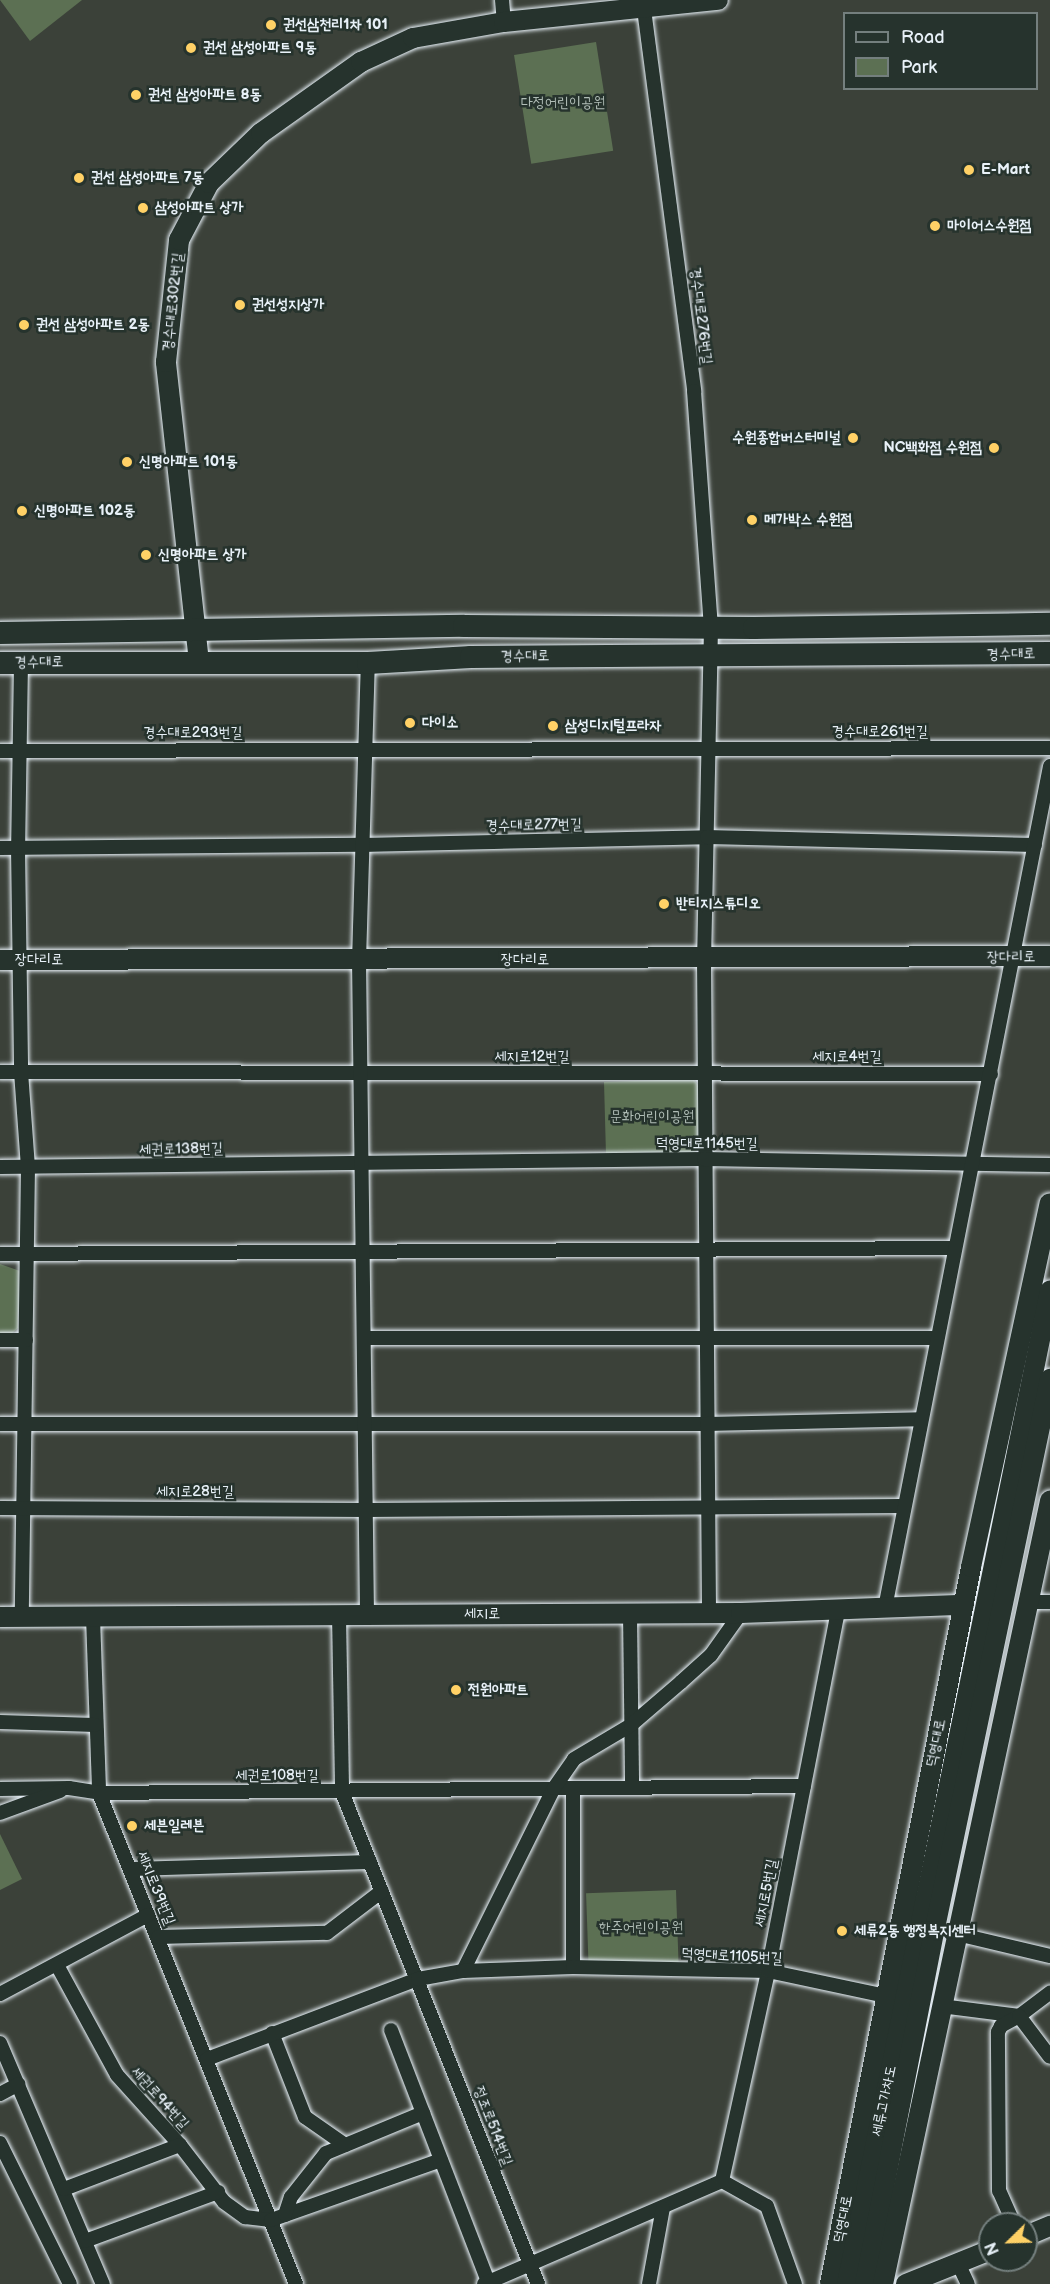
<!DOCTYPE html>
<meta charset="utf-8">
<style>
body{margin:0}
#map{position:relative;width:1050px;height:2284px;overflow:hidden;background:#3b4139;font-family:"Balsamiq Sans","Poor Story",sans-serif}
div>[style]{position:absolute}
.green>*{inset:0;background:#5c7053;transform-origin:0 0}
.roads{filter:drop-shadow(0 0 2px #e8f1f8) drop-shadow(0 0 2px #e8f1f8)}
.street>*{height:14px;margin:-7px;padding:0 7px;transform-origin:7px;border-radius:7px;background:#26332d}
.secondary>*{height:20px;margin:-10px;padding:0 10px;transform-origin:10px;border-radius:10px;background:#26332d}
.primary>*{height:22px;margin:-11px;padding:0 11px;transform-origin:11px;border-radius:11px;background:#26332d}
.dots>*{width:16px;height:16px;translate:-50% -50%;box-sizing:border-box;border:3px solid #26332d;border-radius:50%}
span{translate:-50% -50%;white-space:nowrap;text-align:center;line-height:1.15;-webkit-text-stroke:5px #26332d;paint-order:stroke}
.poi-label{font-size:15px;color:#e8f1f8;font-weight:700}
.left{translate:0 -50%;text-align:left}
.right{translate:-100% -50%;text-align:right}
.park-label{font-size:15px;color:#b0bdb6}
.street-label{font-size:15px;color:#e8f1f8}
.legend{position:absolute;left:843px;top:12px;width:195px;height:78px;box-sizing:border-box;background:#26332d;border:2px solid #747f7e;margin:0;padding:8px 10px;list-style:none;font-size:18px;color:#e8f1f8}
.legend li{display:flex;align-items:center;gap:12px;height:30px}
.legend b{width:30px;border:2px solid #747f7e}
.north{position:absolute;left:978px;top:2212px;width:60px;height:60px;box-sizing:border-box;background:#26332d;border:2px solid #747f7e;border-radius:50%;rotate:247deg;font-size:16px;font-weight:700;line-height:24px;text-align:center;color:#e8f1f8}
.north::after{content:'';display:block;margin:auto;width:21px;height:27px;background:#ffd166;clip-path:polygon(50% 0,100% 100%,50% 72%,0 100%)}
</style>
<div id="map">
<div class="green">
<div style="clip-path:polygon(0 0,82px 0,30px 41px)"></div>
<div style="left:596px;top:42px;width:110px;height:83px;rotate:81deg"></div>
<div style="clip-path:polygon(693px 1079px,699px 1086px,701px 1144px,694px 1152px,606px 1155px,604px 1082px)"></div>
<div style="clip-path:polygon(0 1264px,20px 1271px,18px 1328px,11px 1334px,0 1334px)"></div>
<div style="clip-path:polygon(0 1834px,22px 1879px,0 1890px)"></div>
<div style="left:676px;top:1890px;width:74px;height:90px;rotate:88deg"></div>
</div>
<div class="roads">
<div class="street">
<div style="left:502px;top:0;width:22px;rotate:85deg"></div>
<div style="left:644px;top:9px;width:385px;rotate:82.5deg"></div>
<div style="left:694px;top:391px;width:238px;rotate:85.9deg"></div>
<div style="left:711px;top:628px;width:331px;rotate:91.2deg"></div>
<div style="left:704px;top:959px;width:654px;rotate:89.56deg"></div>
<div style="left:21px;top:663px;width:185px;rotate:90.9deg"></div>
<div style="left:18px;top:848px;width:224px;rotate:89.2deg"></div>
<div style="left:21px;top:1072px;width:95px;rotate:85.8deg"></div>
<div style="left:28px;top:1167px;width:450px;rotate:90.8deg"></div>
<div style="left:0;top:751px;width:1050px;rotate:-0.16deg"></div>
<div style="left:0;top:848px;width:362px;rotate:-0.5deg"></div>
<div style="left:362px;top:845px;width:345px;rotate:-1.3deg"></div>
<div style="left:707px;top:837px;width:328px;rotate:1.4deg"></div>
<div style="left:0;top:1072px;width:991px;rotate:0.12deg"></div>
<div style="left:0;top:1167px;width:704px;rotate:-0.65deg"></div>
<div style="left:704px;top:1159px;width:346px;rotate:1deg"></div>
<div style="left:0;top:1254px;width:955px;rotate:-0.36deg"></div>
<div style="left:364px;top:1338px;width:573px"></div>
<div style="left:0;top:1340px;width:26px"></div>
<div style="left:0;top:1424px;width:707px"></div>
<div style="left:707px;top:1424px;width:213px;rotate:-1.3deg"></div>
<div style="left:0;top:1508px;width:366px;rotate:0.3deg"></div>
<div style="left:366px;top:1510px;width:536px;rotate:-0.43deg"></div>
<div style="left:1029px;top:1602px;width:21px"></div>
<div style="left:885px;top:1608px;width:858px;rotate:-78.91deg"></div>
<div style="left:367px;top:1614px;width:653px;rotate:-90.7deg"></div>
<div style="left:359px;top:961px;width:298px;rotate:-88.3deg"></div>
<div style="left:630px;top:1614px;width:173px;rotate:89.3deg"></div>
<div style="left:339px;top:1615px;width:177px;rotate:89deg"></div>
<div style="left:342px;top:1792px;width:530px;rotate:68.28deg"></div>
<div style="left:93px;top:1617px;width:176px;rotate:88deg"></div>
<div style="left:99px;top:1793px;width:529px;rotate:68.14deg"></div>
<div style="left:0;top:1722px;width:95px;rotate:1.8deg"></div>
<div style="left:573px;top:1788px;width:179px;rotate:90deg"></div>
<div style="left:0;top:1789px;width:69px;rotate:-0.8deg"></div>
<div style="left:69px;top:1788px;width:30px;rotate:9deg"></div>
<div style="left:99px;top:1793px;width:705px;rotate:-0.57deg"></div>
<div style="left:0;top:1813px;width:64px;rotate:-20.1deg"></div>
<div style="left:130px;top:1869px;width:240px;rotate:-1.7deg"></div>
<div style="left:957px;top:1934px;width:96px;rotate:13.3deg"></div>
<div style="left:158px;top:1937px;width:169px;rotate:-1.4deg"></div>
<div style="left:327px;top:1933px;width:69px;rotate:-37.4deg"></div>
<div style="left:57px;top:1965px;width:125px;rotate:61.4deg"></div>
<div style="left:117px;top:2075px;width:94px;rotate:48deg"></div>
<div style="left:180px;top:2145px;width:72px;rotate:52.3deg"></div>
<div style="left:224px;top:2202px;width:26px;rotate:36deg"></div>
<div style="left:245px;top:2217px;width:26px;rotate:7deg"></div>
<div style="left:271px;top:2220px;width:180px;rotate:-19.4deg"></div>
<div style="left:463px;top:1971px;width:204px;rotate:-63.6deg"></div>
<div style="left:554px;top:1788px;width:35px;rotate:-55deg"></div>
<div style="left:574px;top:1759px;width:66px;rotate:-30.8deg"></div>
<div style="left:631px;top:1725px;width:66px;rotate:-40.7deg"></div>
<div style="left:681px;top:1682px;width:40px;rotate:-42deg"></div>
<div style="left:711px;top:1655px;width:52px;rotate:-54.5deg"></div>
<div style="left:0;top:1994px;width:168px;rotate:-28.1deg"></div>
<div style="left:941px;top:2006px;width:79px;rotate:7.3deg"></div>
<div style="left:1019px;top:2016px;width:39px;rotate:-37deg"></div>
<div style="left:391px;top:2030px;width:270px;rotate:68.9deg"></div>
<div style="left:272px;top:2033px;width:90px;rotate:68.6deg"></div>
<div style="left:305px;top:2117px;width:49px;rotate:35deg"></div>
<div style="left:0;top:2043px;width:262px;rotate:66.9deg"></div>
<div style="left:207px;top:2059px;width:226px;rotate:-20.8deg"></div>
<div style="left:418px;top:1979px;width:46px;rotate:-10.1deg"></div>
<div style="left:463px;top:1971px;width:110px;rotate:-2.1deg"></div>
<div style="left:573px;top:1967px;width:195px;rotate:1.2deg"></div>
<div style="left:768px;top:1971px;width:121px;rotate:12deg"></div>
<div style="left:0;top:2094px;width:21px;rotate:-28deg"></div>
<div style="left:0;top:2143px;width:157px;rotate:63.6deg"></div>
<div style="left:722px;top:2181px;width:51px;rotate:29.1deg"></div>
<div style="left:767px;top:2206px;width:83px;rotate:70.3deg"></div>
<div style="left:64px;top:2189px;width:124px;rotate:-20.8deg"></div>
<div style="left:285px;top:2215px;width:19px;rotate:-72deg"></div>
<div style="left:291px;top:2197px;width:56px;rotate:-51.5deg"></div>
<div style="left:326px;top:2153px;width:105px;rotate:-22.4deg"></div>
<div style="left:1014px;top:2224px;width:36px;rotate:-114deg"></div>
<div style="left:999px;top:2191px;width:159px;rotate:-90.4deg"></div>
<div style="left:998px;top:2032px;width:7px;rotate:-63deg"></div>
<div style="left:1001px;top:2026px;width:21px;rotate:-29deg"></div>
<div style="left:1019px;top:2016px;width:51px;rotate:52.9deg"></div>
<div style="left:85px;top:2241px;width:142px;rotate:-20.2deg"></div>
<div style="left:958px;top:2263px;width:23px;rotate:65deg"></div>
<div style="left:484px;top:2284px;width:259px;rotate:-23.4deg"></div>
<div style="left:722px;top:2181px;width:215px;rotate:-77.6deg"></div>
<div style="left:768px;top:1971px;width:368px;rotate:-79deg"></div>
<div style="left:649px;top:2284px;width:77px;rotate:-79.6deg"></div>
</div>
<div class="secondary">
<div style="left:199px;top:662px;width:302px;rotate:-96.3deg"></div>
<div style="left:166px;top:362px;width:123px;rotate:-83.9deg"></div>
<div style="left:179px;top:240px;width:64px;rotate:-62.2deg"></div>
<div style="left:209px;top:183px;width:72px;rotate:-43.9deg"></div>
<div style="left:261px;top:133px;width:123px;rotate:-35.4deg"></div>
<div style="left:361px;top:62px;width:57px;rotate:-24.8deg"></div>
<div style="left:413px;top:38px;width:92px;rotate:-10deg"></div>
<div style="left:504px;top:22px;width:215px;rotate:-5.9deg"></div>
<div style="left:0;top:960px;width:1050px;rotate:-0.22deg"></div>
<div style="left:0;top:1617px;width:741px;rotate:-0.31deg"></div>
<div style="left:741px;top:1613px;width:223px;rotate:-2.1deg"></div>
<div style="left:1026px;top:2236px;width:26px;rotate:-23deg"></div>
<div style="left:830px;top:2284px;width:731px;rotate:-78.87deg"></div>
<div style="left:971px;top:1567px;width:372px;rotate:-77.8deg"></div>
<div style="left:847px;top:2284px;width:1014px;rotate:-78.45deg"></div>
<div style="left:865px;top:2284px;width:368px;rotate:-78.9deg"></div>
<div style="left:936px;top:1923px;width:556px;rotate:-78.16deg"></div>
<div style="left:883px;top:2284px;width:801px;rotate:-77.96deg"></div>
<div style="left:906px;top:2284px;width:91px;rotate:-22deg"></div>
</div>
<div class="primary">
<div style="left:0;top:633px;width:464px;rotate:-0.9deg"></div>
<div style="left:464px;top:626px;width:290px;rotate:0.4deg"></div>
<div style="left:754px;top:628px;width:296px;rotate:-0.8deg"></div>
<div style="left:0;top:663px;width:368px"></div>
<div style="left:368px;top:663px;width:103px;rotate:-3.3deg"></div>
<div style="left:471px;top:657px;width:579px;rotate:-0.4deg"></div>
</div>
</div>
<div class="dots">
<div style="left:271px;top:25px;background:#ffd166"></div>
<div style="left:191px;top:48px;background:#ffd166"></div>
<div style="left:136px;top:95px;background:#ffd166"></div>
<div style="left:969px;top:170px;background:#ffd166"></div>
<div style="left:79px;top:178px;background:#ffd166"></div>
<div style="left:143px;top:208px;background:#ffd166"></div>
<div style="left:935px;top:226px;background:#ffd166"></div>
<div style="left:240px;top:305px;background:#ffd166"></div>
<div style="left:24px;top:325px;background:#ffd166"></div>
<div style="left:853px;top:438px;background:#ffd166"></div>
<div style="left:994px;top:448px;background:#ffd166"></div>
<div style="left:127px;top:462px;background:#ffd166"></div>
<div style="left:22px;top:511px;background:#ffd166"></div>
<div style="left:752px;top:520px;background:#ffd166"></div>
<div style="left:146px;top:555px;background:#ffd166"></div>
<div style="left:410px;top:723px;background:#ffd166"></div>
<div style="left:553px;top:726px;background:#ffd166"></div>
<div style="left:664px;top:904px;background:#ffd166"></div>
<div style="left:456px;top:1690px;background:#ffd166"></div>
<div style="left:132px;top:1826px;background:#ffd166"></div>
<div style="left:842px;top:1931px;background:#ffd166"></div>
</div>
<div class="poi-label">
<span class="left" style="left:283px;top:25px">권선삼천리1차 101</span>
<span class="left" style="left:203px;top:48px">권선 삼성아파트 9동</span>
<span class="left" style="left:148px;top:95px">권선 삼성아파트 8동</span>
<span class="left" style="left:981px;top:170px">E-Mart</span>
<span class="left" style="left:91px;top:178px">권선 삼성아파트 7동</span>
<span class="left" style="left:155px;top:208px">삼성아파트 상가</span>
<span class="left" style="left:947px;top:226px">마이어스수원점</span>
<span class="left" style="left:252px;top:305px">권선성지상가</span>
<span class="left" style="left:36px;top:325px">권선 삼성아파트 2동</span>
<span class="right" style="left:841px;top:438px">수원종합버스터미널</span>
<span class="right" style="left:982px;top:448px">NC백화점 수원점</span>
<span class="left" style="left:139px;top:462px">신명아파트 101동</span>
<span class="left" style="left:34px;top:511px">신명아파트 102동</span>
<span class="left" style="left:764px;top:520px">메가박스 수원점</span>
<span class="left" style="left:158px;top:555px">신명아파트 상가</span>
<span class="left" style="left:422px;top:723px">다이소</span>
<span class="left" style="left:565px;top:726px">삼성디지털프라자</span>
<span class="left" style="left:676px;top:904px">반티지스튜디오</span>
<span class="left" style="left:468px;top:1690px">전원아파트</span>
<span class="left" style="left:144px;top:1826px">세븐일레븐</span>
<span class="left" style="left:854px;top:1931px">세류2동 행정복지센터</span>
</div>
<div class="park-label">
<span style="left:563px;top:103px">다정어린이공원</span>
<span style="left:652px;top:1117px">문화어린이공원</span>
<span style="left:641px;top:1928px">한주어린이공원</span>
</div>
<div class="street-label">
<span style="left:173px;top:302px;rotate:-84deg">경수대로302번길</span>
<span style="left:701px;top:316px;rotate:83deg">경수대로276번길</span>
<span style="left:1011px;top:654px;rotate:-2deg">경수대로</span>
<span style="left:525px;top:656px;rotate:-1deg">경수대로</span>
<span style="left:39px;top:662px;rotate:-1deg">경수대로</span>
<span style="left:880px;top:732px">경수대로261번길</span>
<span style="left:193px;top:733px">경수대로293번길</span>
<span style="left:534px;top:825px;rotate:-1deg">경수대로277번길</span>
<span style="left:1011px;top:957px;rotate:-1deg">장다리로</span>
<span style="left:39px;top:960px">장다리로</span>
<span style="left:525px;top:960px">장다리로</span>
<span style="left:532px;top:1057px">세지로12번길</span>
<span style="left:847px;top:1057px">세지로4번길</span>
<span style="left:707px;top:1144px">덕영대로1145번길</span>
<span style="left:181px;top:1149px;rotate:-1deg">세권로138번길</span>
<span style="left:195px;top:1492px">세지로28번길</span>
<span style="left:482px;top:1614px">세지로</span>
<span style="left:936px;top:1743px;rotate:-79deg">덕영대로</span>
<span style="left:277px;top:1776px">세권로108번길</span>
<span style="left:156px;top:1888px;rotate:68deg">세지로39번길</span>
<span style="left:766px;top:1893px;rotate:-79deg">세지로5번길</span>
<span style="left:732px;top:1956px;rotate:3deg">덕영대로1105번길</span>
<span style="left:160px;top:2098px;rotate:48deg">세권로94번길</span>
<span style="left:884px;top:2101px;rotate:-78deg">세류고가차도</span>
<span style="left:493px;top:2126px;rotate:69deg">정조로514번길</span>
<span style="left:843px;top:2219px;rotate:-79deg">덕영대로</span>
</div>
<ul class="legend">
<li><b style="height:8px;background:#26332d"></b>Road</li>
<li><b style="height:16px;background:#5c7053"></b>Park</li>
</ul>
<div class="north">N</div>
</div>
